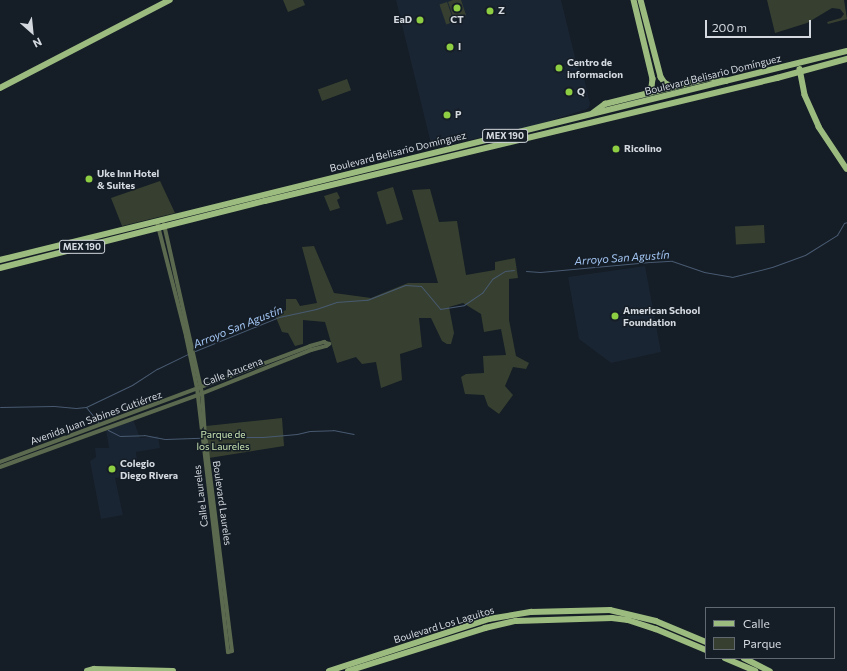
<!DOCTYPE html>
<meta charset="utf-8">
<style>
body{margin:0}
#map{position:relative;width:847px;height:671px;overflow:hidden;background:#151d26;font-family:Commissioner,sans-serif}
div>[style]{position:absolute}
.built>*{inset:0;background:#1a2533}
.green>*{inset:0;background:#374030;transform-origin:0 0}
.stream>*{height:1px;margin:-0.5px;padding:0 0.5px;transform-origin:0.5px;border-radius:0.5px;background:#485a71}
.minor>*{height:4px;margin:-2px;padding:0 2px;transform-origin:2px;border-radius:2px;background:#5b6a4e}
.major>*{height:5.5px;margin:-2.75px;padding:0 2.75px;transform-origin:2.75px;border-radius:2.75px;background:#9bbb7f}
.dots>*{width:11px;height:11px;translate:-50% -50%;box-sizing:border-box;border:2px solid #151d26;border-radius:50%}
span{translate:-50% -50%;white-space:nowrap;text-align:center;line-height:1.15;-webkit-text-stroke:3px #151d26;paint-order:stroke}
.shield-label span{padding:1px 3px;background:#151d26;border:1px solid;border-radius:3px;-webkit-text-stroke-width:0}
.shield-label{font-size:9px;color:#d4d9df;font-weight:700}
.poi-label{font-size:10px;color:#d4d9df;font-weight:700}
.left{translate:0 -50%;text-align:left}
.right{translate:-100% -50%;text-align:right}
.street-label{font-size:10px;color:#d4d9df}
.park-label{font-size:10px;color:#cae6b2}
.water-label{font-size:11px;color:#a4c7f5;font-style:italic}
.legend{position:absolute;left:705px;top:607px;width:130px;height:52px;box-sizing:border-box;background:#151d26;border:1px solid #616870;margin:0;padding:5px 7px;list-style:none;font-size:12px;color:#d4d9df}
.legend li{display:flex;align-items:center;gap:8px;height:20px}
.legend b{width:20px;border:1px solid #616870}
.north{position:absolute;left:12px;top:12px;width:40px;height:40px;-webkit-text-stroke:3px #151d26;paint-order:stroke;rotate:153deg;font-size:11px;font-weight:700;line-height:16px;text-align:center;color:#d4d9df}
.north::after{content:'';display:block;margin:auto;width:14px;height:18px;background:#d4d9df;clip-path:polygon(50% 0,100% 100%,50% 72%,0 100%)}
.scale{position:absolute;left:705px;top:20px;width:106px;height:18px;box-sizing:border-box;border:2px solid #d4d9df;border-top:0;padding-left:5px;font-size:12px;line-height:14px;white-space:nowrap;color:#d4d9df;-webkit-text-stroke:3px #151d26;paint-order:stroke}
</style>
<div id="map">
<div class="built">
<div style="clip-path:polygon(396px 0,561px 0,577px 65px,584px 78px,590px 104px,589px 107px,587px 109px,530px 127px,432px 148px)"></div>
<div style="clip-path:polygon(645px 266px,661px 352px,611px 363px,579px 339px,568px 277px)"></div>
<div style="clip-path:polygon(133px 419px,140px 438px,158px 436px,160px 448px,136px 452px,138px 468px,129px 469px,129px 475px,115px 478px,123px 515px,101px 519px,90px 461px,96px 457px,95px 448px,109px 448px,106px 430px)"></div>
</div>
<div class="green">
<div style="clip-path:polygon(283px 0,303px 0,305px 5px,288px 12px)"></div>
<div style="clip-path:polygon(453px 0,461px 0,466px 15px,454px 19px,448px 2px)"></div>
<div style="clip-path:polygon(767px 0,844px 0,847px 19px,828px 24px,827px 22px,841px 18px,844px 14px,840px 9px,832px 8px,807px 23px,775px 33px)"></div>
<div style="left:447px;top:2px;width:21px;height:8px;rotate:71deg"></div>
<div style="left:347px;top:79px;width:12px;height:31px;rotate:70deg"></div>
<div style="clip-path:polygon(160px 181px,175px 213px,122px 226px,111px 198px)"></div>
<div style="left:393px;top:187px;width:34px;height:17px;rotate:73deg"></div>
<div style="clip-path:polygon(430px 189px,439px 222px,457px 221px,466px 275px,495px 270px,495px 262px,515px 258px,518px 278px,509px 279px,509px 320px,516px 356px,529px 363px,526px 369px,513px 367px,505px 386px,513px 395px,499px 414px,488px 406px,484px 395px,465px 394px,461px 377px,466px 374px,484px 373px,483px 356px,506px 355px,501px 329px,484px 332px,481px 314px,463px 303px,449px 307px,454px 333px,451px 344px,447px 344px,442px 341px,431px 318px,419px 318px,422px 347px,400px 354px,402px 380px,381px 388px,376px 362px,362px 364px,356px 357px,337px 363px,325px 322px,303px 320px,303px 344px,295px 346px,288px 333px,282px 332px,275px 315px,286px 310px,286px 299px,296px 299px,300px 306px,317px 303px,302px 247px,314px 246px,334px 293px,371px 298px,408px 283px,438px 283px,412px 190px)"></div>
<div style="clip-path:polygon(337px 192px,340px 198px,337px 200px,340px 208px,330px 211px,324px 196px)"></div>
<div style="left:764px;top:225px;width:18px;height:29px;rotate:87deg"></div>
<div style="clip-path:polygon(282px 418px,284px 446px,209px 458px,206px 426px)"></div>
</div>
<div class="stream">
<div style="left:526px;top:271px;width:14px;rotate:4deg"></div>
<div style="left:540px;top:272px;width:110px;rotate:-5.2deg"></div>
<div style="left:650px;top:262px;width:22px;rotate:-3deg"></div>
<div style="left:672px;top:261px;width:34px;rotate:19deg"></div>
<div style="left:704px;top:272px;width:28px;rotate:10deg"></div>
<div style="left:732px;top:277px;width:41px;rotate:-14deg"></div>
<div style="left:772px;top:267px;width:35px;rotate:-20deg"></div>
<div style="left:805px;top:255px;width:38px;rotate:-32deg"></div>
<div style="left:837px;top:235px;width:14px;rotate:-60deg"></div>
<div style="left:844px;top:223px;width:3px;rotate:-18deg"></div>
<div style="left:195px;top:351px;width:91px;rotate:-22deg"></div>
<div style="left:279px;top:317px;width:38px;rotate:-12deg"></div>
<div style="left:316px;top:309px;width:21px;rotate:-19deg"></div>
<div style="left:336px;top:302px;width:31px;rotate:-4deg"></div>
<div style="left:367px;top:300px;width:41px;rotate:-21.5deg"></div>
<div style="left:405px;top:285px;width:16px;rotate:4deg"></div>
<div style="left:421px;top:286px;width:30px;rotate:50deg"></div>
<div style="left:440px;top:309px;width:24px;rotate:-9deg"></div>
<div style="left:464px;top:305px;width:22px;rotate:-34deg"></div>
<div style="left:482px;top:293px;width:17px;rotate:-54deg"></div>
<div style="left:492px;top:279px;width:15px;rotate:-32deg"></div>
<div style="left:505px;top:271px;width:9px;rotate:-6deg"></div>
<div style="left:0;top:407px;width:54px;rotate:-1.1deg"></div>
<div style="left:54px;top:406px;width:22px;rotate:5deg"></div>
<div style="left:76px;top:408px;width:10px;rotate:-6deg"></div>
<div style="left:86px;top:407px;width:51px;rotate:-25.6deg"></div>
<div style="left:132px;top:385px;width:30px;rotate:-33deg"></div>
<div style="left:157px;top:369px;width:34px;rotate:-26deg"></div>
<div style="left:86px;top:407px;width:21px;rotate:51deg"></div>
<div style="left:108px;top:430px;width:13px;rotate:27deg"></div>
<div style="left:120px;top:436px;width:24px;rotate:-2deg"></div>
<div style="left:144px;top:435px;width:21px;rotate:11deg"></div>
<div style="left:165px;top:439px;width:36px;rotate:-2deg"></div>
<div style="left:208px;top:437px;width:55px"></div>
<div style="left:263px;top:437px;width:34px;rotate:-5deg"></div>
<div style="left:297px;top:434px;width:13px;rotate:-13deg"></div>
<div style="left:310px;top:431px;width:23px;rotate:-2deg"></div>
<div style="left:333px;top:430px;width:21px;rotate:11deg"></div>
</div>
<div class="minor">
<div style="left:157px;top:222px;width:118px;rotate:75.7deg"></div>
<div style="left:186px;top:336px;width:53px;rotate:78.1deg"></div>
<div style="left:197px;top:388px;width:266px;rotate:83.3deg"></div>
<div style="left:228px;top:652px;width:4px;rotate:-14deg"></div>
<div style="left:232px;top:651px;width:218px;rotate:-97.1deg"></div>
<div style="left:205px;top:435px;width:42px;rotate:-94.1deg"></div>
<div style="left:202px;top:393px;width:173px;rotate:-102.7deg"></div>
<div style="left:0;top:462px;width:331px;rotate:-20.5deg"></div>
<div style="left:310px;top:346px;width:15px;rotate:-16deg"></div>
<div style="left:324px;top:342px;width:5px;rotate:22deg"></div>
<div style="left:0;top:467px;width:211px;rotate:-20deg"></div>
<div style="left:198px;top:395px;width:122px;rotate:-21.7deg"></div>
<div style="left:311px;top:350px;width:16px;rotate:-15deg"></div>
<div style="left:326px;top:346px;width:4px;rotate:-34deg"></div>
</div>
<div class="major">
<div style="left:634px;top:0;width:81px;rotate:76.5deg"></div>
<div style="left:653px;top:79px;width:8px;rotate:97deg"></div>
<div style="left:652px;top:87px;width:8px;rotate:130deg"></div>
<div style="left:641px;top:0;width:80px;rotate:75.4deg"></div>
<div style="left:661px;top:77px;width:7px;rotate:56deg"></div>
<div style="left:665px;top:83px;width:9px;rotate:27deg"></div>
<div style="left:800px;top:69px;width:26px;rotate:79deg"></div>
<div style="left:805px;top:95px;width:35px;rotate:66deg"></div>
<div style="left:819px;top:127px;width:50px;rotate:56.3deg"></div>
<div style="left:0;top:88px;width:191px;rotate:-27.4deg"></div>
<div style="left:593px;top:113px;width:15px;rotate:-37deg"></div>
<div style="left:605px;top:104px;width:107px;rotate:-14deg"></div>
<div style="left:709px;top:78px;width:17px;rotate:10deg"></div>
<div style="left:0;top:260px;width:872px;rotate:-13.86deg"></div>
<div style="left:0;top:268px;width:273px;rotate:-14.2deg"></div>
<div style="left:265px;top:201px;width:527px;rotate:-13.51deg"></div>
<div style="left:777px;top:78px;width:73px;rotate:-15.2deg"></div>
<div style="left:725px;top:658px;width:33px;rotate:23deg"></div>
<div style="left:744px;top:658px;width:29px;rotate:27deg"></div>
<div style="left:87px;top:671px;width:7px;rotate:-16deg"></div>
<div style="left:94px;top:669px;width:79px;rotate:1.5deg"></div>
<div style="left:329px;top:671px;width:168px;rotate:-18deg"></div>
<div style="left:489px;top:619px;width:43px;rotate:-9.5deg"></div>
<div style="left:531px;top:612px;width:79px;rotate:-1.5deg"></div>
<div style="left:610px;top:610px;width:47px;rotate:13.4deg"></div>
<div style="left:656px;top:621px;width:54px;rotate:22.8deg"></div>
<div style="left:348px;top:671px;width:144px;rotate:-17.4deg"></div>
<div style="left:485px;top:628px;width:32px;rotate:-13deg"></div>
<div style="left:516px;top:621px;width:96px;rotate:-1.8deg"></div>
<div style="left:612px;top:618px;width:16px;rotate:7deg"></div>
<div style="left:628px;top:620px;width:29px;rotate:18deg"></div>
<div style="left:656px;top:629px;width:54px;rotate:22.8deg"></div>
</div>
<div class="dots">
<div style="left:457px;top:8px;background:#8ece43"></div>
<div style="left:490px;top:11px;background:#8ece43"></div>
<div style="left:420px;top:20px;background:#8ece43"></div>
<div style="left:450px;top:47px;background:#8ece43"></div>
<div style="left:559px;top:68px;background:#8ece43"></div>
<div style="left:569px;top:92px;background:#8ece43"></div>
<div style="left:447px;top:115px;background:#8ece43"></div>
<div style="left:616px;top:149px;background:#8ece43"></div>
<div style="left:89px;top:179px;background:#8ece43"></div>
<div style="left:615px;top:316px;background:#8ece43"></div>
<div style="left:112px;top:469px;background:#8ece43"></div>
</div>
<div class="shield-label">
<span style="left:505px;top:136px">MEX 190</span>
<span style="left:82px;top:247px">MEX 190</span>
</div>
<div class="poi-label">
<span class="left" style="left:498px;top:11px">Z</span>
<span class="right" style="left:412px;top:20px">EaD</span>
<span style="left:457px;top:20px">CT</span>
<span class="left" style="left:458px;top:47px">I</span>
<span class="left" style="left:567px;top:68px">Centro de<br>informacion</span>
<span class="left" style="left:577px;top:92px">Q</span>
<span class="left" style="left:455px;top:115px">P</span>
<span class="left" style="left:624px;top:149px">Ricolino</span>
<span class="left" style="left:97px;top:179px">Uke Inn Hotel<br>&amp; Suites</span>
<span class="left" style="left:623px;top:316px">American School<br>Foundation</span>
<span class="left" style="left:120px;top:469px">Colegio<br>Diego Rivera</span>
</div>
<div class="street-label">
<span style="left:713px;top:75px;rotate:-14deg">Boulevard Belisario Domínguez</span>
<span style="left:398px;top:152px;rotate:-14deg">Boulevard Belisario Domínguez</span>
<span style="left:233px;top:372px;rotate:-21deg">Calle Azucena</span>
<span style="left:96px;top:418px;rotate:-20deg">Avenida Juan Sabines Gutiérrez</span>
<span style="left:201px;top:496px;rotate:-97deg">Calle Laureles</span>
<span style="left:222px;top:503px;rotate:82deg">Boulevard Laureles</span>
<span style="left:444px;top:625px;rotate:-17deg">Boulevard Los Laguitos</span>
</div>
<div class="park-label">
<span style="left:223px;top:440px">Parque de<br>los Laureles</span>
</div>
<div class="water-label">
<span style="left:622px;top:258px;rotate:-4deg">Arroyo San Agustín</span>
<span style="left:238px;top:327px;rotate:-22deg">Arroyo San Agustín</span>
</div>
<ul class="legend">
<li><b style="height:5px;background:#9bbb7f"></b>Calle</li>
<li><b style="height:11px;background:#374030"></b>Parque</li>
</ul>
<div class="north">N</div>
<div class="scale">200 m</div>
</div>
